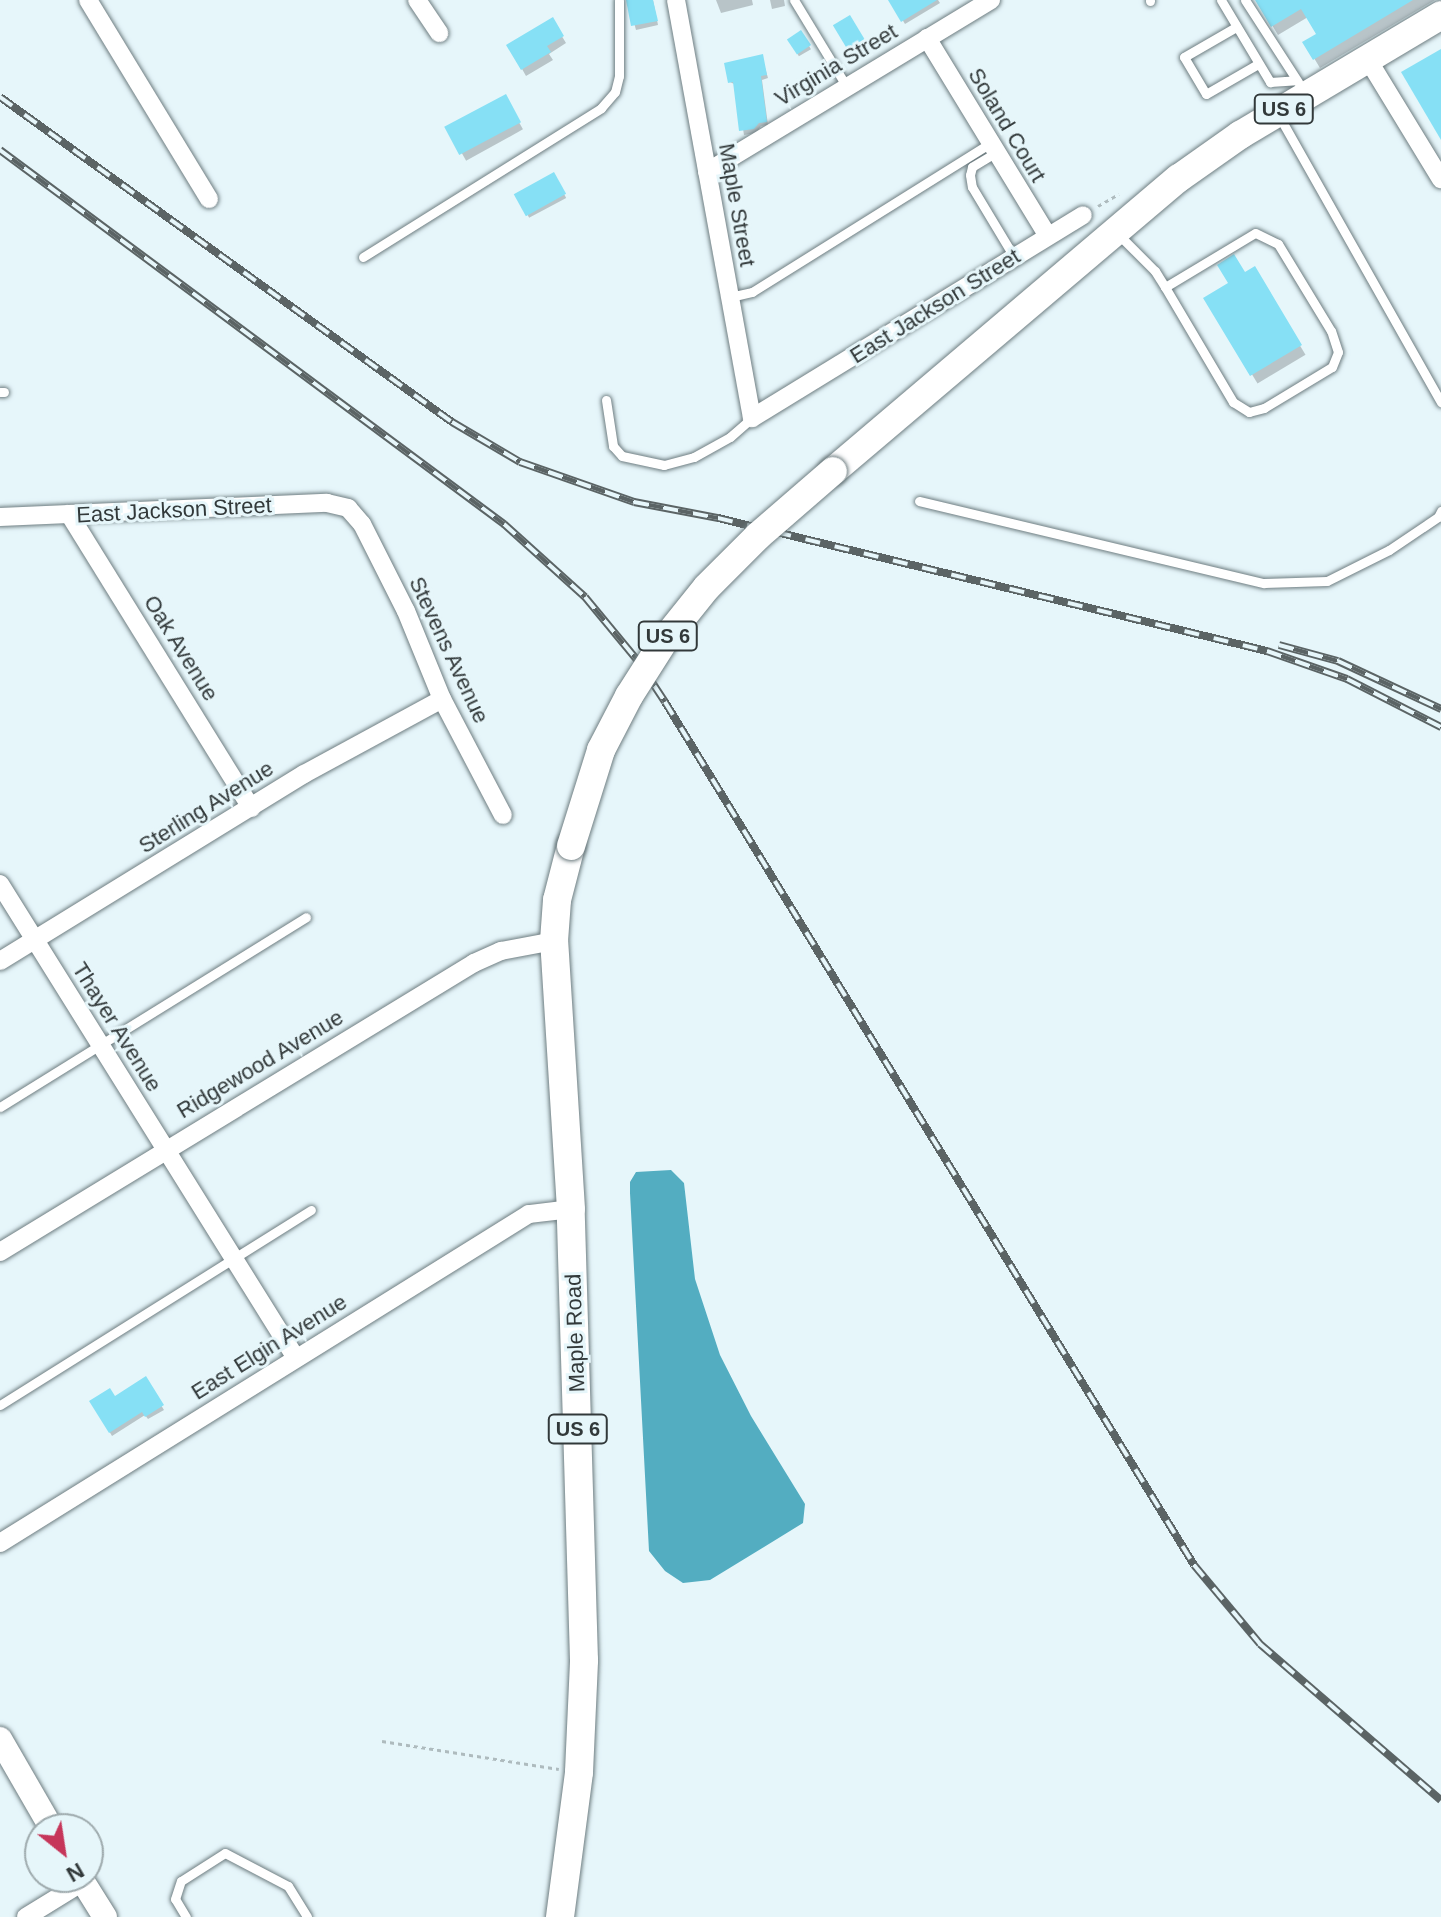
<!DOCTYPE html>
<style>
body{margin:0}
#map{position:relative;width:1441px;height:1917px;overflow:hidden;background:#e6f6fa;font-family:Helvetica,sans-serif}
div>[style]{position:absolute}
.water>*{inset:0;background:#53adc1}
.shadow>*{inset:0;background:#0003;transform-origin:0 0}
.building>*{inset:0;background:#86e0f5;transform-origin:0 0}
.path>*{height:3px;margin-top:-1.5px;transform-origin:0;background:repeating-linear-gradient(90deg,#aebbbe 0 4px,transparent 0 8px)}
.roads{filter:drop-shadow(0 0 2px #6e7d81) drop-shadow(0 0 2px #6e7d81)}
.lane>*{height:9px;margin:-4.5px;padding:0 4.5px;transform-origin:4.5px;border-radius:4.5px;background:#fff}
.street>*{height:18px;margin:-9px;padding:0 9px;transform-origin:9px;border-radius:9px;background:#fff}
.secondary>*{height:24px;margin:-12px;padding:0 12px;transform-origin:12px;border-radius:12px;background:#fff}
.primary>*{height:28px;margin:-14px;padding:0 14px;transform-origin:14px;border-radius:14px;background:#fff}
.rail>*{height:8px;margin-top:-4px;transform-origin:0;background:repeating-linear-gradient(90deg,#e6f6fa 0 15px,#5b6465 0 30px);box-sizing:border-box;border-block:2px solid #5b6465}
.bridges{filter:drop-shadow(0 0 2px #6e7d81) drop-shadow(0 0 2px #6e7d81)}
.primary-bridge>*{height:28px;margin:-14px;padding:0 14px;transform-origin:14px;border-radius:14px;background:#fff}
span{translate:-50% -50%;white-space:nowrap;text-align:center;line-height:1.15;-webkit-text-stroke:6px #e6f6fa;paint-order:stroke}
.shield-label span{padding:2px 6px;background:#e6f6fa;border:2px solid;border-radius:6px;-webkit-text-stroke-width:0}
.shield-label{font-size:20px;color:#32393a;font-weight:700}
.street-label{font-size:22px;color:#32393a}
.north{position:absolute;left:24px;top:1813px;width:80px;height:80px;box-sizing:border-box;background:#e6f6fa;border:2px solid #9eaaad;border-radius:50%;rotate:150deg;font-size:22px;font-weight:700;line-height:32px;text-align:center;color:#32393a}
.north::after{content:'';display:block;margin:auto;width:28px;height:36px;background:#c6365a;clip-path:polygon(50% 0,100% 100%,50% 72%,0 100%)}
</style>
<div id="map">
<div class="water">
<div style="clip-path:polygon(671px 1170px,684px 1183px,695px 1279px,720px 1355px,751px 1416px,805px 1504px,803px 1523px,710px 1580px,683px 1583px,665px 1571px,649px 1551px,630px 1193px,630px 1182px,636px 1172px)"></div>
</div>
<div class="shadow">
<div style="clip-path:polygon(628px 0,653px 0,658px 25px,636px 30px)"></div>
<div style="clip-path:polygon(716px 0,752px 0,753px 5px,721px 13px)"></div>
<div style="clip-path:polygon(770px 0,784px 0,785px 6px,772px 9px)"></div>
<div style="clip-path:polygon(897px 0,938px 0,940px 3px,905px 24px,892px 3px)"></div>
<div style="clip-path:polygon(1257px 0,1435px 0,1320px 68px,1305px 43px,1318px 35px,1308px 17px,1278px 35px)"></div>
<div style="left:849px;top:18px;width:34px;height:15px;rotate:58deg"></div>
<div style="clip-path:polygon(552px 20px,566px 43px,549px 54px,553px 60px,526px 76px,509px 46px)"></div>
<div style="left:801px;top:32px;width:20px;height:14px;rotate:60deg"></div>
<div style="clip-path:polygon(762px 57px,768px 78px,762px 80px,768px 125px,761px 126px,756px 133px,744px 135px,736px 85px,730px 82px)"></div>
<div style="left:505px;top:97px;width:37px;height:65px;rotate:61deg"></div>
<div style="left:554px;top:175px;width:26px;height:42px;rotate:62deg"></div>
<div style="left:1254px;top:269px;width:100px;height:56px;rotate:59deg"></div>
<div style="clip-path:polygon(145px 1379px,164px 1410px,148px 1419px,145px 1415px,112px 1436px,92px 1402px,114px 1399px)"></div>
</div>
<div class="building">
<div style="clip-path:polygon(626px 0,653px 0,658px 21px,631px 26px)"></div>
<div style="clip-path:polygon(888px 0,937px 0,901px 22px)"></div>
<div style="clip-path:polygon(1255px 0,1413px 0,1313px 60px,1302px 42px,1316px 34px,1301px 9px,1271px 27px)"></div>
<div style="left:850px;top:15px;width:31px;height:20px;rotate:59deg"></div>
<div style="clip-path:polygon(553px 17px,564px 36px,547px 46px,551px 52px,521px 70px,506px 45px)"></div>
<div style="left:801px;top:30px;width:18px;height:17px;rotate:56deg"></div>
<div style="clip-path:polygon(1441px 49px,1441px 140px,1401px 72px)"></div>
<div style="clip-path:polygon(763px 54px,767px 75px,761px 76px,767px 122px,759px 123px,754px 129px,739px 131px,733px 82px,728px 83px,724px 63px)"></div>
<div style="left:506px;top:94px;width:32px;height:70px;rotate:62deg"></div>
<div style="left:554px;top:172px;width:25px;height:46px;rotate:61deg"></div>
<div style="clip-path:polygon(1234px 254px,1245px 272px,1255px 266px,1302px 345px,1250px 376px,1203px 298px,1228px 283px,1217px 265px)"></div>
<div style="clip-path:polygon(146px 1376px,164px 1405px,145px 1417px,142px 1412px,109px 1433px,89px 1401px,110px 1388px,115px 1396px)"></div>
</div>
<div class="path">
<div style="left:1098px;top:206px;width:24px;rotate:-30deg"></div>
<div style="left:382px;top:1741px;width:179px;rotate:9deg"></div>
</div>
<div class="roads">
<div class="lane">
<div style="left:794px;top:0;width:102px;rotate:58.7deg"></div>
<div style="left:1150px;top:0;width:1px;rotate:90deg"></div>
<div style="left:1221px;top:0;width:96px;rotate:59.1deg"></div>
<div style="left:1270px;top:82px;width:26px;rotate:-4deg"></div>
<div style="left:1245px;top:0;width:98px;rotate:57.1deg"></div>
<div style="left:1236px;top:27px;width:60px;rotate:150deg"></div>
<div style="left:1184px;top:57px;width:43px;rotate:59.3deg"></div>
<div style="left:1206px;top:94px;width:60px;rotate:-30deg"></div>
<div style="left:1279px;top:116px;width:329px;rotate:60.5deg"></div>
<div style="left:995px;top:153px;width:27px;rotate:149deg"></div>
<div style="left:972px;top:167px;width:8px;rotate:104deg"></div>
<div style="left:970px;top:175px;width:12px;rotate:81deg"></div>
<div style="left:972px;top:187px;width:82px;rotate:59deg"></div>
<div style="left:1119px;top:235px;width:51px;rotate:45deg"></div>
<div style="left:1155px;top:271px;width:19px;rotate:58deg"></div>
<div style="left:1165px;top:287px;width:134px;rotate:59.4deg"></div>
<div style="left:1233px;top:402px;width:19px;rotate:32deg"></div>
<div style="left:1249px;top:412px;width:16px;rotate:-15deg"></div>
<div style="left:1264px;top:408px;width:79px;rotate:-31.1deg"></div>
<div style="left:1332px;top:367px;width:16px;rotate:-68deg"></div>
<div style="left:1338px;top:352px;width:22px;rotate:-108deg"></div>
<div style="left:1331px;top:331px;width:102px;rotate:-121.3deg"></div>
<div style="left:1278px;top:244px;width:25px;rotate:-154deg"></div>
<div style="left:1255px;top:233px;width:105px;rotate:149deg"></div>
<div style="left:363px;top:257px;width:281px;rotate:-32deg"></div>
<div style="left:601px;top:108px;width:21px;rotate:-49deg"></div>
<div style="left:615px;top:92px;width:16px;rotate:-76deg"></div>
<div style="left:619px;top:76px;width:76px;rotate:-90deg"></div>
<div style="left:730px;top:297px;width:23px;rotate:-13deg"></div>
<div style="left:752px;top:292px;width:279px;rotate:-32deg"></div>
<div style="left:0;top:392px;width:4px"></div>
<div style="left:606px;top:400px;width:47px;rotate:81.3deg"></div>
<div style="left:613px;top:446px;width:13px;rotate:48deg"></div>
<div style="left:622px;top:456px;width:43px;rotate:12.1deg"></div>
<div style="left:664px;top:465px;width:31px;rotate:-15deg"></div>
<div style="left:694px;top:457px;width:41px;rotate:-29.1deg"></div>
<div style="left:730px;top:437px;width:29px;rotate:-41deg"></div>
<div style="left:919px;top:501px;width:355px;rotate:13.4deg"></div>
<div style="left:1264px;top:583px;width:63px;rotate:-1.8deg"></div>
<div style="left:1327px;top:581px;width:69px;rotate:-26.6deg"></div>
<div style="left:1389px;top:550px;width:59px;rotate:-34deg"></div>
<div style="left:1438px;top:517px;width:7px;rotate:-63deg"></div>
<div style="left:0;top:1107px;width:360px;rotate:-31.8deg"></div>
<div style="left:0;top:1405px;width:367px;rotate:-32.1deg"></div>
<div style="left:186px;top:1917px;width:21px;rotate:-121deg"></div>
<div style="left:175px;top:1899px;width:19px;rotate:-72deg"></div>
<div style="left:181px;top:1881px;width:52px;rotate:-32.5deg"></div>
<div style="left:225px;top:1853px;width:71px;rotate:27.6deg"></div>
<div style="left:288px;top:1886px;width:36px;rotate:58deg"></div>
</div>
<div class="street">
<div style="left:88px;top:0;width:233px;rotate:58.7deg"></div>
<div style="left:417px;top:0;width:40px;rotate:56deg"></div>
<div style="left:676px;top:0;width:425px;rotate:79.7deg"></div>
<div style="left:752px;top:418px;width:388px;rotate:-31.5deg"></div>
<div style="left:927px;top:38px;width:232px;rotate:58.6deg"></div>
<div style="left:1367px;top:58px;width:142px;rotate:58.6deg"></div>
<div style="left:707px;top:172px;width:332px;rotate:-31.2deg"></div>
<div style="left:69px;top:514px;width:346px;rotate:58.2deg"></div>
<div style="left:0;top:517px;width:327px;rotate:-2.5deg"></div>
<div style="left:327px;top:503px;width:22px;rotate:13deg"></div>
<div style="left:348px;top:508px;width:21px;rotate:49deg"></div>
<div style="left:362px;top:524px;width:97px;rotate:63.2deg"></div>
<div style="left:406px;top:611px;width:95px;rotate:67.8deg"></div>
<div style="left:442px;top:699px;width:131px;rotate:62.3deg"></div>
<div style="left:0;top:884px;width:559px;rotate:58.02deg"></div>
<div style="left:0;top:961px;width:357px;rotate:-31.6deg"></div>
<div style="left:304px;top:774px;width:157px;rotate:-28.5deg"></div>
<div style="left:0;top:1252px;width:555px;rotate:-31.37deg"></div>
<div style="left:474px;top:963px;width:30px;rotate:-24deg"></div>
<div style="left:501px;top:951px;width:54px;rotate:-10.7deg"></div>
<div style="left:0;top:1543px;width:623px;rotate:-31.88deg"></div>
<div style="left:529px;top:1214px;width:42px;rotate:-6.8deg"></div>
<div style="left:26px;top:1917px;width:67px;rotate:-31.6deg"></div>
</div>
<div class="secondary">
<div style="left:0;top:1739px;width:104px;rotate:60deg"></div>
<div style="left:80px;top:1877px;width:47px;rotate:58deg"></div>
</div>
<div class="primary">
<div style="left:833px;top:471px;width:453px;rotate:-40.3deg"></div>
<div style="left:1179px;top:178px;width:75px;rotate:-35.2deg"></div>
<div style="left:1240px;top:135px;width:234px;rotate:-30.8deg"></div>
<div style="left:560px;top:1917px;width:146px;rotate:-82.5deg"></div>
<div style="left:579px;top:1772px;width:112px;rotate:-87.4deg"></div>
<div style="left:584px;top:1660px;width:451px;rotate:-91.7deg"></div>
<div style="left:571px;top:1209px;width:269px;rotate:-93.6deg"></div>
<div style="left:554px;top:941px;width:41px;rotate:-85.8deg"></div>
<div style="left:557px;top:900px;width:56px;rotate:-75.5deg"></div>
</div>
</div>
<div class="rail">
<div style="left:0;top:97px;width:557px;rotate:35.72deg"></div>
<div style="left:452px;top:422px;width:79px;rotate:30.5deg"></div>
<div style="left:520px;top:462px;width:121px;rotate:19.3deg"></div>
<div style="left:634px;top:502px;width:86px;rotate:10.8deg"></div>
<div style="left:718px;top:518px;width:565px;rotate:13.62deg"></div>
<div style="left:1267px;top:651px;width:85px;rotate:19.3deg"></div>
<div style="left:1347px;top:679px;width:106px;rotate:27.1deg"></div>
<div style="left:0;top:150px;width:628px;rotate:36.58deg"></div>
<div style="left:504px;top:524px;width:109px;rotate:42deg"></div>
<div style="left:585px;top:597px;width:83px;rotate:50.4deg"></div>
<div style="left:638px;top:661px;width:49px;rotate:56.6deg"></div>
<div style="left:665px;top:702px;width:1012px;rotate:58.49deg"></div>
<div style="left:1194px;top:1565px;width:103px;rotate:50.1deg"></div>
<div style="left:1260px;top:1644px;width:239px;rotate:40.8deg"></div>
<div style="left:1279px;top:645px;width:61px;rotate:15.2deg"></div>
<div style="left:1338px;top:661px;width:114px;rotate:25deg"></div>
</div>
<div class="bridges">
<div class="primary-bridge">
<div style="left:571px;top:846px;width:101px;rotate:-72.6deg"></div>
<div style="left:601px;top:750px;width:61px;rotate:-62.6deg"></div>
<div style="left:629px;top:696px;width:69px;rotate:-57.5deg"></div>
<div style="left:666px;top:638px;width:65px;rotate:-51.2deg"></div>
<div style="left:707px;top:587px;width:72px;rotate:-45deg"></div>
<div style="left:758px;top:536px;width:99px;rotate:-40.9deg"></div>
</div>
</div>
<div class="shield-label">
<span style="left:1284px;top:109px">US 6</span>
<span style="left:668px;top:636px">US 6</span>
<span style="left:578px;top:1429px">US 6</span>
</div>
<div class="street-label">
<span style="left:836px;top:65px;rotate:-31deg">Virginia Street</span>
<span style="left:1007px;top:125px;rotate:59deg">Soland Court</span>
<span style="left:737px;top:205px;rotate:80deg">Maple Street</span>
<span style="left:935px;top:306px;rotate:-32deg">East Jackson Street</span>
<span style="left:174px;top:510px;rotate:-3deg">East Jackson Street</span>
<span style="left:181px;top:648px;rotate:58deg">Oak Avenue</span>
<span style="left:449px;top:650px;rotate:65deg">Stevens Avenue</span>
<span style="left:206px;top:807px;rotate:-32deg">Sterling Avenue</span>
<span style="left:117px;top:1027px;rotate:58deg">Thayer Avenue</span>
<span style="left:260px;top:1064px;rotate:-31deg">Ridgewood Avenue</span>
<span style="left:575px;top:1333px;rotate:-92deg">Maple Road</span>
<span style="left:269px;top:1347px;rotate:-32deg">East Elgin Avenue</span>
</div>
<div class="north">N</div>
</div>
